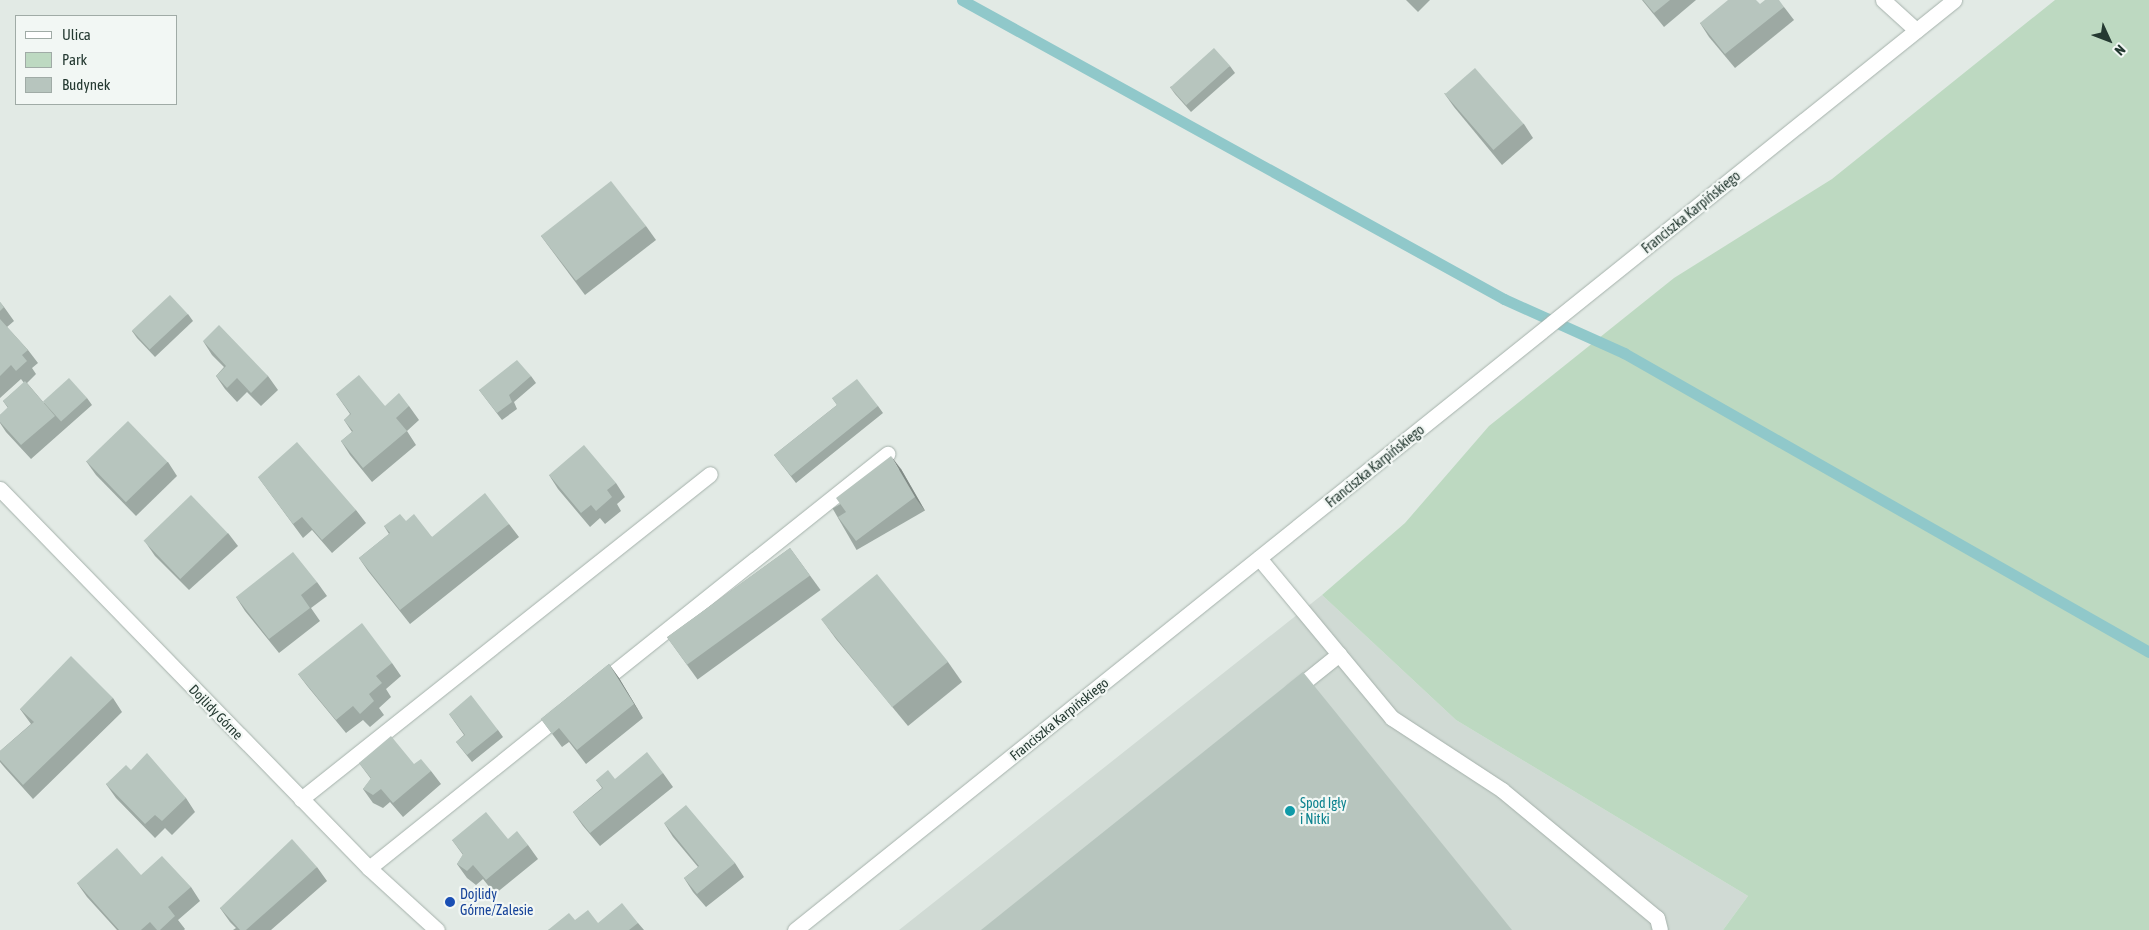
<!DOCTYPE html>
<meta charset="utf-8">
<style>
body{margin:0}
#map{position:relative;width:2149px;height:930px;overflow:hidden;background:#e2eae5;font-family:"Asap Condensed",sans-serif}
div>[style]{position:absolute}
.built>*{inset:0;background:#d0dad4}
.green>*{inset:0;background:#bdd9c1}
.stream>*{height:11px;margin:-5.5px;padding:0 5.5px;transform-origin:5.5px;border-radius:5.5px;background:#90c8ca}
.roads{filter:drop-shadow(0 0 1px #a5b1ab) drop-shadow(0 0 1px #a5b1ab)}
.service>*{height:15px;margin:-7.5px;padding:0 7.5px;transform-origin:7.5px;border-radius:7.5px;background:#fff}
.minor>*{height:15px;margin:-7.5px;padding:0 7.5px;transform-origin:7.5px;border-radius:7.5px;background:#fff}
.tertiary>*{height:15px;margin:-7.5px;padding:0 7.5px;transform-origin:7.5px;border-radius:7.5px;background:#fff}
.wall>*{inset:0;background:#9da9a3;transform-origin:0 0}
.shaded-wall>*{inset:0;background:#808a85}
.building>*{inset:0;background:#b7c5be;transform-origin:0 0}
.dots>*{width:14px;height:14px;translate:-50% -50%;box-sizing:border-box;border:2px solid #f2f7f4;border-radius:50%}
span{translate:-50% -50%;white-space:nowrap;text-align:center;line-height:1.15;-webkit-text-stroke:4.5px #f2f7f4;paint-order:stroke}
.street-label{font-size:14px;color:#243931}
.culture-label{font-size:14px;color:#0d838f}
.left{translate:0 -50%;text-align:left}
.transit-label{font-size:14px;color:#164399}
.legend{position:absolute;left:15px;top:15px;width:162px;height:90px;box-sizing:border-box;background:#f2f7f4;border:1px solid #a0aba6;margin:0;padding:6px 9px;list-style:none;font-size:15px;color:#243931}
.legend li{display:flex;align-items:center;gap:10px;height:25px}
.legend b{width:25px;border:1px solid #a0aba6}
.north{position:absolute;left:2084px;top:15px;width:50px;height:50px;-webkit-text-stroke:4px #f2f7f4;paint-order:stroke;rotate:133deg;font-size:14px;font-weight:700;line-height:20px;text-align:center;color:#243931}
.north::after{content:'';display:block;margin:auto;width:18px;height:22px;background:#243931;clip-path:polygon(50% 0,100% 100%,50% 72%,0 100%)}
</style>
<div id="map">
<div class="built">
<div style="clip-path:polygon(1322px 595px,1456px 720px,1748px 896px,1723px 930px,899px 930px)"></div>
</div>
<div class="green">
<div style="clip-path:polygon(2055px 0,2149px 0,2149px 930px,1723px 930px,1748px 896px,1456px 720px,1322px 595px,1405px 523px,1489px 426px,1674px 278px,1832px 179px)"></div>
</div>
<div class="stream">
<div style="left:962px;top:0;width:619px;rotate:28.88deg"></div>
<div style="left:1504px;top:299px;width:132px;rotate:24.2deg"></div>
<div style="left:1624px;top:353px;width:604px;rotate:29.66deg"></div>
</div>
<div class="roads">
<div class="service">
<div style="left:1259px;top:558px;width:208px;rotate:50.3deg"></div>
<div style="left:1392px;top:718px;width:131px;rotate:33.2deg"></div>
<div style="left:1502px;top:790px;width:201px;rotate:39.6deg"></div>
<div style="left:1657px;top:918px;width:12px;rotate:76deg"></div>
<div style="left:599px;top:684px;width:369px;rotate:-38.6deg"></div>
<div style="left:1293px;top:691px;width:59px;rotate:-38.8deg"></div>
<div style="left:301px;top:799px;width:522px;rotate:-38.47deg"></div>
<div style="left:369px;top:868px;width:246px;rotate:-38.7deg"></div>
</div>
<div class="minor">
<div style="left:1883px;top:0;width:45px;rotate:42.3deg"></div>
<div style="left:795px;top:930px;width:1486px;rotate:-38.74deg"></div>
</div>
<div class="tertiary">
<div style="left:0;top:489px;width:529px;rotate:45.77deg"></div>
<div style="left:369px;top:868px;width:92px;rotate:42.4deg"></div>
</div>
</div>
<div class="wall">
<div style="clip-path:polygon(1406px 0,1430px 0,1418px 12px)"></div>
<div style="clip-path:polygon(1642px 0,1696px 0,1664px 27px)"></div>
<div style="clip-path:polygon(1760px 4px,1784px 7px,1794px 20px,1735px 68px,1709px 37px,1700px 23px)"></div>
<div style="clip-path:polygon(1230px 66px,1235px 73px,1191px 112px,1175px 94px,1170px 87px)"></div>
<div style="clip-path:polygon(1444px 93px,1524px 124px,1533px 138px,1502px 165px,1454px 107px)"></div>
<div style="clip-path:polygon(646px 226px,656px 240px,585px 295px,541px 236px)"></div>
<div style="clip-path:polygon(0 302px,4px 307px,14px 321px,7px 327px,28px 350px,38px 363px,32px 368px,36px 374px,27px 383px,44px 403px,87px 398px,92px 405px,31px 459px,6px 432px,0 423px,0 415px,8px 408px,3px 401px,24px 383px,21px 379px,0 398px)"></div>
<div style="clip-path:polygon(188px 314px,193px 321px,155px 357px,137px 338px,132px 331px)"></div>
<div style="clip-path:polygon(203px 341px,268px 376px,278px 390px,261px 406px,247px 392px,237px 402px,225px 389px,216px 376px,224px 367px,212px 355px)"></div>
<div style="clip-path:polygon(531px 376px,536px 383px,514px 402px,517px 409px,502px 420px,479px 390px)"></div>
<div style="clip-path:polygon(336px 394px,385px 406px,409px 406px,419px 420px,407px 431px,416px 445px,372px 482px,350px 455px,341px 441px,352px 432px,344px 420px,350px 414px)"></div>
<div style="clip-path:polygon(832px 398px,878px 406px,883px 413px,796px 483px,774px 455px,837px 405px)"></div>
<div style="clip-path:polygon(86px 461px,168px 462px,177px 476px,136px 516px,96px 475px)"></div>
<div style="left:901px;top:469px;width:48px;height:79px;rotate:60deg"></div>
<div style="clip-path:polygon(549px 475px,616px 483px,625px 497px,617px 504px,621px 511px,605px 524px,600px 518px,590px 527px,558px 489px)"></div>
<div style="clip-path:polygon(258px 477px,356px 510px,366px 523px,332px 553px,312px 530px,303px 538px)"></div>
<div style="clip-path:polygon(406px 521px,432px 537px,509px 524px,519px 537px,410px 624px,368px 571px,359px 558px,389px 534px,384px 526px)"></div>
<div style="clip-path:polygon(228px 533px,238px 546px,189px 590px,155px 556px,146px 543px)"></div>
<div style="left:790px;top:548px;width:52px;height:152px;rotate:54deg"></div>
<div style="clip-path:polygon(317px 582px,327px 596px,311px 608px,320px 621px,279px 653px,245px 611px,236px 597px)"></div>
<div style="clip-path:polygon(822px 620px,948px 662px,962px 682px,908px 726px,836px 639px)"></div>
<div style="clip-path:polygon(392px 663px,401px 676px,386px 689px,391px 697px,379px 708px,384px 715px,370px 727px,363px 720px,346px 733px,308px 687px,298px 674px)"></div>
<div style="clip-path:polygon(609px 664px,619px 678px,643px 718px,586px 764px,569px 742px,562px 747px,541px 719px)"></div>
<div style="clip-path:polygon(113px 698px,122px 712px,33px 799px,5px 768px,0 762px,0 751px,31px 724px,20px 709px)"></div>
<div style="clip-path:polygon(449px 714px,498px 730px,503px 737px,472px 762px,456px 742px,464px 735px)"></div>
<div style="clip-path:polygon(359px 763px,414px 764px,431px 771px,441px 784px,403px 817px,390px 802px,383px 808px,373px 803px,363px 789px,371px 779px)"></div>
<div style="clip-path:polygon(131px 770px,186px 798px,195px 812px,172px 835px,165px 828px,155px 838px,116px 798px,106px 784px)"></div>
<div style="clip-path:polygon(663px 773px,673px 787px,600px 846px,583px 826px,573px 812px,602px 788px,596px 780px,615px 779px)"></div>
<div style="clip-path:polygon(664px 823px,735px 863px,744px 877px,706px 907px,693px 892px,684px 878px,698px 867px,673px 837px)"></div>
<div style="clip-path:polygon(508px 839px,528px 845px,538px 859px,495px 894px,483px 879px,476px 885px,467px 878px,457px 864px,463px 855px,452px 840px)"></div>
<div style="clip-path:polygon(317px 867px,327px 881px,271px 930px,233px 930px,236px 928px,230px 922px,220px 908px)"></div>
<div style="clip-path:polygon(141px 875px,191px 887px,200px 901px,178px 920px,185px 929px,184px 930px,117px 930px,87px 897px,77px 883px)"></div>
<div style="clip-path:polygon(575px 920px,598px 923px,638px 923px,644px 930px,548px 930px)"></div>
</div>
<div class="shaded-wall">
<div style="clip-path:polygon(891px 456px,901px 469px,925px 511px,915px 497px)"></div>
<div style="clip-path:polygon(609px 664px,619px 678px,643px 718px,634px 704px)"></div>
</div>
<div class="building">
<div style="clip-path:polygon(1643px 0,1670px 0,1654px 13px)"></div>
<div style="clip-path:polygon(1728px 0,1756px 0,1760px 4px,1765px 0,1779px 0,1784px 7px,1725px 54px,1700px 23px)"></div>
<div style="left:1214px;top:48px;width:24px;height:59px;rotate:48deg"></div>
<div style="left:1475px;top:68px;width:74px;height:40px;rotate:49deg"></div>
<div style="left:611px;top:181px;width:57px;height:89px;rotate:52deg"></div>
<div style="left:170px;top:295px;width:26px;height:52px;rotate:47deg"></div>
<div style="clip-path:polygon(0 302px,4px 307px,0 311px)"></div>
<div style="clip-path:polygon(0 319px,28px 350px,22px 355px,27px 361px,16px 371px,11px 365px,0 376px)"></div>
<div style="clip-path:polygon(219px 325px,268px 376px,251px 393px,237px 378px,227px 388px,216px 376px,226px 366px,203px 341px)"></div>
<div style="clip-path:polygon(517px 360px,531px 376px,509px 395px,512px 402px,497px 413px,479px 390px)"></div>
<div style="clip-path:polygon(359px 375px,385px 406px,399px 393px,409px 406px,396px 418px,407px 431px,363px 468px,341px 441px,353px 431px,344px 420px,351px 414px,336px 394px)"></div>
<div style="left:69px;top:378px;width:27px;height:35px;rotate:48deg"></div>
<div style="clip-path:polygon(857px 379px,878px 406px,791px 476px,774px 455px,837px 405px,832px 398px)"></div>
<div style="clip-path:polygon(25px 381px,55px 416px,21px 445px,0 422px,0 415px,8px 407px,3px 401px)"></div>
<div style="left:128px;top:421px;width:57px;height:58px;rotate:46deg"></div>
<div style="clip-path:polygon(297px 442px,356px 510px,322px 540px,302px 517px,293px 524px,258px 477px)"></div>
<div style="clip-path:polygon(584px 445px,616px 483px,607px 490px,612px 497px,596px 511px,591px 505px,581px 513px,549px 475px)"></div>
<div style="clip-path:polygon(891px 456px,915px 497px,856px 541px,838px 517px,846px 512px,836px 498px)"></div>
<div style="clip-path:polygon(485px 493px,509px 524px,400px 610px,359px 558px,390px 533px,384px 526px,400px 514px,406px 521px,414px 514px,432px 537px)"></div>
<div style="left:191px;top:495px;width:53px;height:66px;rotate:46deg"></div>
<div style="left:790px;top:548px;width:34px;height:152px;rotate:54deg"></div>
<div style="clip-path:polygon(293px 552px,317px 582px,301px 595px,310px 608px,269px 639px,236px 597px)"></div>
<div style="left:877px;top:574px;width:113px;height:72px;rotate:51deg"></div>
<div style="clip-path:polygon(362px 623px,392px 663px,376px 676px,382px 683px,369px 694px,374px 701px,360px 714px,353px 706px,336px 720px,298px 674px)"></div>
<div style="clip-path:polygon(71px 656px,113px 698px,23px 785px,0 760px,0 751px,34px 722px,20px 709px)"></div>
<div style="clip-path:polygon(609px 664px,634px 704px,577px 750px,559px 728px,552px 734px,541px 719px)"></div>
<div style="clip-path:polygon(1303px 672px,1512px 930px,981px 930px)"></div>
<div style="clip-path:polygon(471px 695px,498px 730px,467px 755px,456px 742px,465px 735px,449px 714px)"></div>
<div style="clip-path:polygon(391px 736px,414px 764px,421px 759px,431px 771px,393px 803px,381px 789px,373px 795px,363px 789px,371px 778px,359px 763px)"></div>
<div style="clip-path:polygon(647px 752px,663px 773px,590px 833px,573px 812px,603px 788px,596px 780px,608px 770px,615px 779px)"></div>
<div style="clip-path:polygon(147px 753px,186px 798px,162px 821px,155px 815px,145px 824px,106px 784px,126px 765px,131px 770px)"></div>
<div style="clip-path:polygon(686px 805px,735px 863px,697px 894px,684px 878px,699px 866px,664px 823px)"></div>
<div style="clip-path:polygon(486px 812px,508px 839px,517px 831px,528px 845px,486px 880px,473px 865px,467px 871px,457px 864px,463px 854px,452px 840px)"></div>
<div style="clip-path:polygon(292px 839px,317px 867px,246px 930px,240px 930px,220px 908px)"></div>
<div style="clip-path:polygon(117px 848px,141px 875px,162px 856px,191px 887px,168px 907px,175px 916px,160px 930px,157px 930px,150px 922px,141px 930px,119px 930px,77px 883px)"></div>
<div style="clip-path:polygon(622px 903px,638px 923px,629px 930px,548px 930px,569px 913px,575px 920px,588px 910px,598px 923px)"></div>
</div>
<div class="dots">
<div style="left:1290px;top:811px;background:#0f9aa8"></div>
<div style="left:450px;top:902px;background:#1a4fb4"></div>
</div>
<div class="street-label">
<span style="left:1691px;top:212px;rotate:-39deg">Franciszka Karpińskiego</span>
<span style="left:1375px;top:466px;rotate:-39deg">Franciszka Karpińskiego</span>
<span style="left:216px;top:712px;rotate:46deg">Dojlidy Górne</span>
<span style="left:1059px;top:719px;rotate:-39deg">Franciszka Karpińskiego</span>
</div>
<div class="culture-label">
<span class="left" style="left:1300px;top:811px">Spod Igły<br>i Nitki</span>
</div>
<div class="transit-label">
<span class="left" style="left:460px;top:902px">Dojlidy<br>Górne/Zalesie</span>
</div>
<ul class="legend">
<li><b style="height:6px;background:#fff"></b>Ulica</li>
<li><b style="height:14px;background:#bdd9c1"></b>Park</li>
<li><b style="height:14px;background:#b7c5be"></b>Budynek</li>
</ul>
<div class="north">N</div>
</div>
